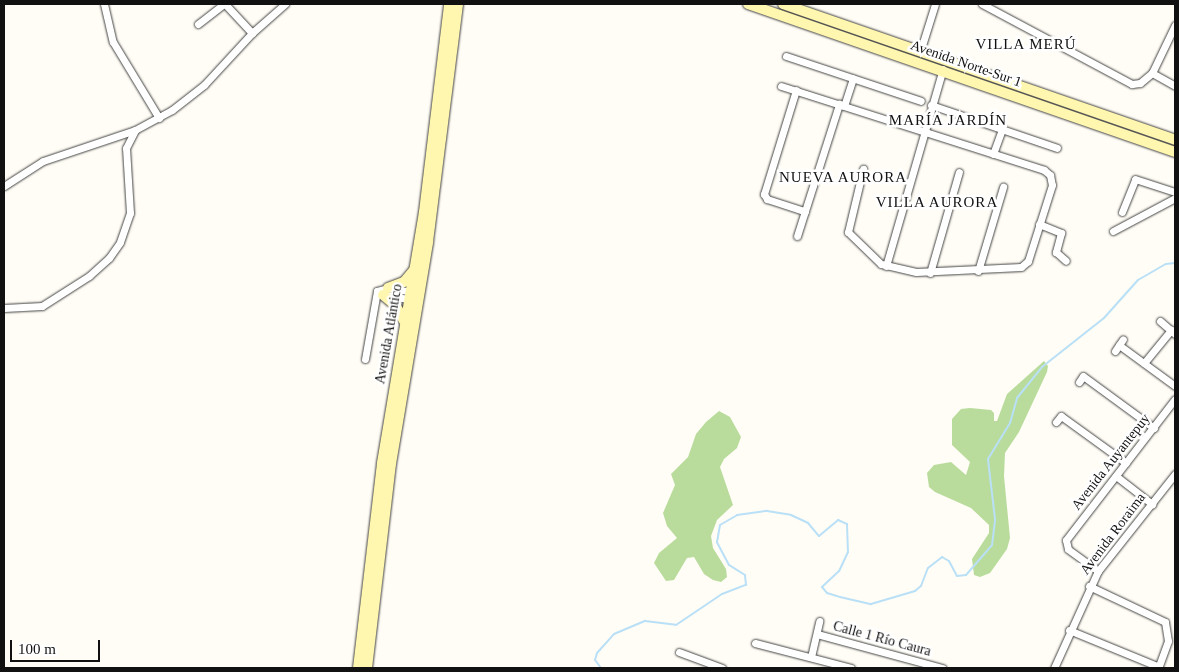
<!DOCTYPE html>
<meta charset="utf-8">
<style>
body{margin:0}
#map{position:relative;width:1179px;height:672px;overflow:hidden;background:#fffdf5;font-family:"Times New Roman",serif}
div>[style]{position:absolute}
.forest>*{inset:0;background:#b9dc9c}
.stream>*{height:2px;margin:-1px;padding:0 1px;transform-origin:1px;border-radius:1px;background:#b9e0f7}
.roads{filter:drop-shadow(0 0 1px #444) drop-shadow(0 0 1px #444)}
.street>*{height:7px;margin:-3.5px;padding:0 3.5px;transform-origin:3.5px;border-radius:3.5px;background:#fff}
.secondary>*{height:10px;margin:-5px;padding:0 5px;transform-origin:5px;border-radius:5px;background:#fff6b0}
span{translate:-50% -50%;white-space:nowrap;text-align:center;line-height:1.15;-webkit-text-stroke:5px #fff;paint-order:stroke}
.street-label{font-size:14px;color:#111}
.neighbourhood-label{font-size:15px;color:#111;letter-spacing:1px}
.frame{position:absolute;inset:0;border:5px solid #111;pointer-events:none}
.scale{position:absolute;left:10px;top:640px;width:90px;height:22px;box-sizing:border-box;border:2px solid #111;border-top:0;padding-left:6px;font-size:15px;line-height:18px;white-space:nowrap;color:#111;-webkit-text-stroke:4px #fff;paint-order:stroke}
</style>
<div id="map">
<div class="forest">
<div style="clip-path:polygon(1044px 361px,1048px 366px,1047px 372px,1019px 432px,1005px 453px,1004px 476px,1010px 538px,1007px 549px,990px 573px,980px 577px,974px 575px,972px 559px,989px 533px,989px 525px,971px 508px,935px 492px,929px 487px,927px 473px,934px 465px,951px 462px,966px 475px,970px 462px,952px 445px,952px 419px,961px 409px,970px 408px,991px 410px,994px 413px,994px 421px,997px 421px,1007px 394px)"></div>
<div style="clip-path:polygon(719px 411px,730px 417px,741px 437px,737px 448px,724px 459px,720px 467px,733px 505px,717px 520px,711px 536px,713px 548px,726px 569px,727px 577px,721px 582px,713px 580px,704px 574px,694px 557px,687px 558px,674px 580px,666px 581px,654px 563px,659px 553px,677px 538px,667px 526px,663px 513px,675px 485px,671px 474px,688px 457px,696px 434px,706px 422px)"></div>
</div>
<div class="stream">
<div style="left:601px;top:668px;width:10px;rotate:-127deg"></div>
<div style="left:595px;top:660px;width:7px;rotate:-74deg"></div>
<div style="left:597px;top:653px;width:25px;rotate:-48deg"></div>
<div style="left:614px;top:634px;width:34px;rotate:-23deg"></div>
<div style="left:645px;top:621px;width:31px;rotate:7deg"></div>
<div style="left:676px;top:625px;width:55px;rotate:-34deg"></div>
<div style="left:722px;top:594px;width:26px;rotate:-21deg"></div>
<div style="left:746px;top:585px;width:10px;rotate:-96deg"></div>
<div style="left:745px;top:575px;width:19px;rotate:-148deg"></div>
<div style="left:729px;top:565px;width:26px;rotate:-118deg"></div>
<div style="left:717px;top:542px;width:17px;rotate:-80deg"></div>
<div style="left:720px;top:525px;width:20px;rotate:-30deg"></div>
<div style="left:737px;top:515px;width:30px;rotate:-8deg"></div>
<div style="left:767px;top:511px;width:24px;rotate:9deg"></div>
<div style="left:791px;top:515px;width:19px;rotate:25deg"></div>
<div style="left:808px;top:523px;width:17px;rotate:50deg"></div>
<div style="left:819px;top:536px;width:25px;rotate:-40deg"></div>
<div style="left:838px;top:520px;width:10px;rotate:24deg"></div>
<div style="left:847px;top:524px;width:28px;rotate:88deg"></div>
<div style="left:848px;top:552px;width:21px;rotate:115deg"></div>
<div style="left:839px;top:571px;width:23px;rotate:137deg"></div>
<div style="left:822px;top:587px;width:8px;rotate:50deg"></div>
<div style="left:827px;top:593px;width:14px;rotate:17deg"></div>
<div style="left:840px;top:597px;width:32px;rotate:13deg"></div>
<div style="left:871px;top:604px;width:46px;rotate:-16.5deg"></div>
<div style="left:915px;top:591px;width:8px;rotate:-40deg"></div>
<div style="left:921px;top:586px;width:19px;rotate:-69deg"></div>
<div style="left:928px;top:568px;width:18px;rotate:-38deg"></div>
<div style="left:942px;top:557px;width:8px;rotate:30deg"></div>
<div style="left:949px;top:561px;width:17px;rotate:62deg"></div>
<div style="left:957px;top:576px;width:9px;rotate:-6deg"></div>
<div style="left:966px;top:575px;width:40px;rotate:-49deg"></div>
<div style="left:992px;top:545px;width:26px;rotate:-83deg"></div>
<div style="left:995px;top:519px;width:60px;rotate:-96.7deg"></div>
<div style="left:988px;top:459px;width:42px;rotate:-58.6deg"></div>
<div style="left:1010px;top:423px;width:26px;rotate:-74deg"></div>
<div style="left:1017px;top:398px;width:40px;rotate:-51deg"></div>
<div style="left:1042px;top:367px;width:79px;rotate:-38.3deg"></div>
<div style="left:1104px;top:318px;width:51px;rotate:-48.2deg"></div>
<div style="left:1138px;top:280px;width:32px;rotate:-30deg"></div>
<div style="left:1166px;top:264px;width:9px;rotate:-6deg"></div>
</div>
<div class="roads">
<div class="street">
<div style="left:104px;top:4px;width:39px;rotate:77deg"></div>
<div style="left:113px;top:42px;width:89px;rotate:58.8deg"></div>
<div style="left:225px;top:4px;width:40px;rotate:47deg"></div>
<div style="left:982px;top:4px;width:170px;rotate:28.1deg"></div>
<div style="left:1132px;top:84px;width:8px;rotate:-7deg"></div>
<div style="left:1140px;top:83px;width:16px;rotate:-40deg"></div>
<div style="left:1152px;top:73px;width:53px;rotate:-64.4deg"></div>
<div style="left:198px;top:24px;width:33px;rotate:-38deg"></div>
<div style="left:920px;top:52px;width:50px;rotate:-72.6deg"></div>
<div style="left:786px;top:56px;width:142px;rotate:18.4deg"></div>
<div style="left:1152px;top:73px;width:26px;rotate:29deg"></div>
<div style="left:781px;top:86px;width:276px;rotate:17.7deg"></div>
<div style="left:1044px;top:170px;width:8px;rotate:40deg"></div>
<div style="left:1050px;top:175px;width:10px;rotate:79deg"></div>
<div style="left:1052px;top:185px;width:80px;rotate:107.5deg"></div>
<div style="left:1028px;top:261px;width:9px;rotate:139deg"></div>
<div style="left:1021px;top:267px;width:105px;rotate:177.3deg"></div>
<div style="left:916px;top:272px;width:36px;rotate:-167deg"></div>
<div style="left:881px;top:264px;width:46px;rotate:-135.9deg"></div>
<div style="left:848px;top:232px;width:65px;rotate:-76.6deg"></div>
<div style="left:796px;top:90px;width:109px;rotate:107.1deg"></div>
<div style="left:764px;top:194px;width:6px;rotate:59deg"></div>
<div style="left:767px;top:199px;width:40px;rotate:18deg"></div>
<div style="left:931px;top:105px;width:133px;rotate:18.8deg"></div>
<div style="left:844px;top:106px;width:29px;rotate:-72deg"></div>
<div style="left:993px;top:154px;width:27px;rotate:-70deg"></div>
<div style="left:4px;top:186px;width:46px;rotate:-32.7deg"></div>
<div style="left:43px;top:161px;width:97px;rotate:-18.6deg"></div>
<div style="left:135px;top:130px;width:42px;rotate:-28.4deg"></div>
<div style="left:172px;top:110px;width:41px;rotate:-38deg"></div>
<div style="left:204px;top:85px;width:71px;rotate:-47.3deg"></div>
<div style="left:252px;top:33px;width:44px;rotate:-41.3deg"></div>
<div style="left:1122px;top:212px;width:35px;rotate:-68deg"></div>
<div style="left:1135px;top:179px;width:42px;rotate:18deg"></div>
<div style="left:1039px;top:224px;width:24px;rotate:22deg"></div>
<div style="left:1061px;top:233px;width:20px;rotate:105deg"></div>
<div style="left:1056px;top:252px;width:13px;rotate:42deg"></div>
<div style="left:1113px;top:231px;width:70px;rotate:-28deg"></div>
<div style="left:797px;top:236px;width:139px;rotate:-72.3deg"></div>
<div style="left:886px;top:266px;width:205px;rotate:-73.9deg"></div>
<div style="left:978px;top:271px;width:88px;rotate:-73.4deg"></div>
<div style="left:930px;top:273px;width:105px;rotate:-74deg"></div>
<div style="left:385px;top:295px;width:29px;rotate:10deg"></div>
<div style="left:4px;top:308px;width:38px;rotate:-3deg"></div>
<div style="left:42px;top:306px;width:56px;rotate:-32.6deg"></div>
<div style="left:89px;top:276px;width:27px;rotate:-42deg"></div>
<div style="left:109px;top:258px;width:19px;rotate:-55deg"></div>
<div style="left:120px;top:242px;width:31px;rotate:-71deg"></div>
<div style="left:130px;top:213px;width:65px;rotate:-93.5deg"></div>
<div style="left:126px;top:148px;width:20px;rotate:-63deg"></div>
<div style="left:1160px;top:321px;width:20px;rotate:41deg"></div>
<div style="left:1119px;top:345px;width:69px;rotate:36.2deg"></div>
<div style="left:1115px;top:351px;width:14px;rotate:-56deg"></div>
<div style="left:365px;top:359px;width:69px;rotate:-80deg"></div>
<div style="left:377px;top:291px;width:11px;rotate:-15deg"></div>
<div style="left:388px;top:288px;width:25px;rotate:9deg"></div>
<div style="left:1144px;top:363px;width:43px;rotate:-50.7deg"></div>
<div style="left:1079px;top:382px;width:7px;rotate:-56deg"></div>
<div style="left:1083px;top:376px;width:88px;rotate:36.2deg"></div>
<div style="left:1056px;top:422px;width:8px;rotate:-50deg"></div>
<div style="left:1061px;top:416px;width:80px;rotate:35.9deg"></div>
<div style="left:1116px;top:476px;width:46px;rotate:37.9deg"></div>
<div style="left:1098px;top:571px;width:37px;rotate:-144deg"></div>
<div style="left:1068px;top:549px;width:9px;rotate:-103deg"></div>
<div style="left:1066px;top:540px;width:178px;rotate:-52.3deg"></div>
<div style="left:1089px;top:586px;width:84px;rotate:25.3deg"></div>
<div style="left:1165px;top:622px;width:19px;rotate:81deg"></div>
<div style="left:1168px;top:641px;width:29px;rotate:110deg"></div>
<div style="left:1069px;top:630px;width:97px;rotate:22.3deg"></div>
<div style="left:817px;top:634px;width:130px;rotate:15.2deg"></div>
<div style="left:755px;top:643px;width:99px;rotate:14.6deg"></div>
<div style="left:679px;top:652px;width:46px;rotate:20.4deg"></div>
<div style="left:811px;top:657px;width:37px;rotate:-77deg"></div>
<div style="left:1054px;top:668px;width:107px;rotate:-65.6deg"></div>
<div style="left:1098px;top:571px;width:124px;rotate:-51.6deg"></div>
</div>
<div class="secondary">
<div style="left:748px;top:4px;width:452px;rotate:19.1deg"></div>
<div style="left:783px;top:4px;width:415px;rotate:19.1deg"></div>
<div style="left:388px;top:288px;width:17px;rotate:-21deg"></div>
<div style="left:404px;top:282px;width:16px;rotate:-50deg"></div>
<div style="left:383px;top:295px;width:17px;rotate:40deg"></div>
<div style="left:396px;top:306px;width:17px;rotate:62deg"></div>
<div style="left:358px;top:668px;width:206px;rotate:-83.3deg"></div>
<div style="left:382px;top:463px;width:254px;rotate:-80.5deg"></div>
<div style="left:424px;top:212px;width:209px;rotate:-83.1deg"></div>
<div style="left:367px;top:668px;width:205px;rotate:-83.3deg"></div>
<div style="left:391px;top:464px;width:225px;rotate:-80.5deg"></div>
<div style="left:428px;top:242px;width:240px;rotate:-82.8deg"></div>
</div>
</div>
<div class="street-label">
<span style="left:966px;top:64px;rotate:19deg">Avenida Norte-Sur 1</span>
<span style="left:389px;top:334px;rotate:-80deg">Avenida Atlántico</span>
<span style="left:1111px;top:462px;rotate:-52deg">Avenida Auyantepuy</span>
<span style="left:1113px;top:534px;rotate:-53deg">Avenida Roraima</span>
<span style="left:882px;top:639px;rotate:15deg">Calle 1 Río Caura</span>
</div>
<div class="neighbourhood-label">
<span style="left:1026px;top:45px">VILLA MERÚ</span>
<span style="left:948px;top:121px">MARÍA JARDÍN</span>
<span style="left:843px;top:178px">NUEVA AURORA</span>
<span style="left:937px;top:203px">VILLA AURORA</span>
</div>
<div class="frame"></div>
<div class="scale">100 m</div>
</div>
